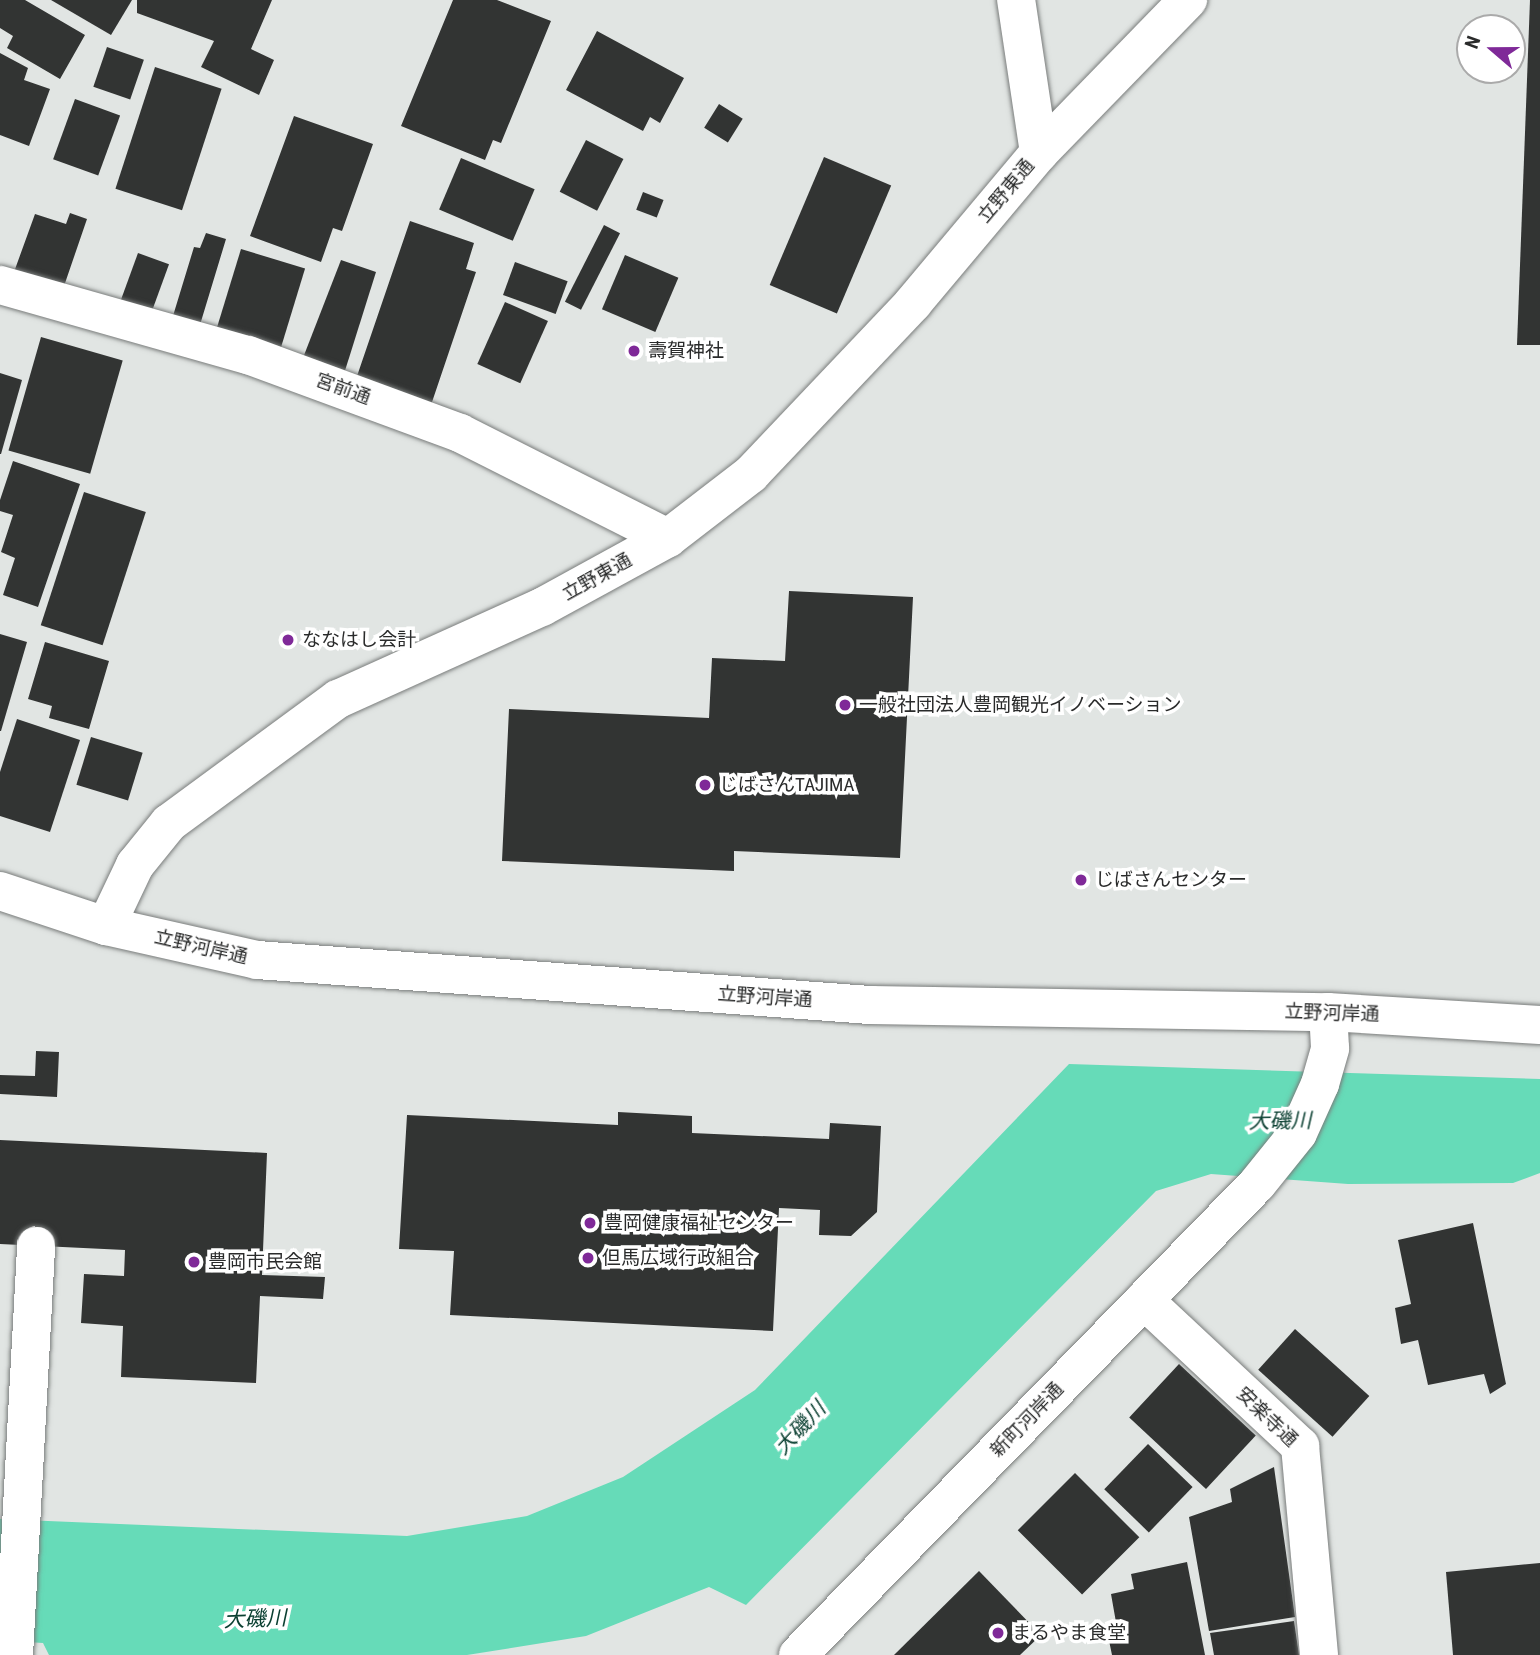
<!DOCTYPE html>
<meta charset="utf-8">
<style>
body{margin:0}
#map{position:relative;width:1540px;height:1655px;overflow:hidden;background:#e1e5e3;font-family:"Roboto Condensed","Noto Sans JP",sans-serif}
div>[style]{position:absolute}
.water>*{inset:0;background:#66dbb8}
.building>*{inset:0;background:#323433;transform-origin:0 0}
.roads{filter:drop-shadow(0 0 2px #797c7b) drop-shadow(0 0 2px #797c7b)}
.minor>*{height:38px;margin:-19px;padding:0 19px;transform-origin:19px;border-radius:19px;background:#fff}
.tertiary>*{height:38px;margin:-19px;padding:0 19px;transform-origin:19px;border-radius:19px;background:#fff}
.dots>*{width:19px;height:19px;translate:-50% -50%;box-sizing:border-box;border:4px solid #fff;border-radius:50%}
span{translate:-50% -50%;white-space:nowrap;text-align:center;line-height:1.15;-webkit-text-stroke:7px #fff;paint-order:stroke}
.street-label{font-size:19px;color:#2a2b2b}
.poi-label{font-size:19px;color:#2a2b2b}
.left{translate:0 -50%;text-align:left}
.water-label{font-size:21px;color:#0b4032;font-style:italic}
.north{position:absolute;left:1456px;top:14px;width:70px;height:70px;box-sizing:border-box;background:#fff;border:2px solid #aaa;border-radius:50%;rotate:290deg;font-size:19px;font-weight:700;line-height:28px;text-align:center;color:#2a2b2b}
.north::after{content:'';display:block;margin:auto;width:24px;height:32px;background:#7f2998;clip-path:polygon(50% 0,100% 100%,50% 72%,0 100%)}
</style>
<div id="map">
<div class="water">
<div style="clip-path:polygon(1069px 1064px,1540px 1079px,1540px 1173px,1513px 1183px,1348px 1184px,1211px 1174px,1156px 1191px,746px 1605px,709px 1587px,586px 1636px,467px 1655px,49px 1655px,43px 1643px,27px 1642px,0 1655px,0 1519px,407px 1536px,527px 1516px,623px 1477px,755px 1390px)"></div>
</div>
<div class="building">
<div style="clip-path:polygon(0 0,25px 0,85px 35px,60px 79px,7px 48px,13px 36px,0 28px)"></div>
<div style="clip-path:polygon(51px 0,132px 0,111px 35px)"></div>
<div style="clip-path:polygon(137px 0,272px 0,251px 49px,274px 60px,259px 95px,201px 67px,214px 41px,137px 13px)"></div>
<div style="clip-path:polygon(453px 0,497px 0,551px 21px,501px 143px,493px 140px,485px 160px,401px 126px)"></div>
<div style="clip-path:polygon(1530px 0,1540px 0,1540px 345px,1517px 345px)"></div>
<div style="clip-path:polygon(597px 31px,684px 78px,660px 123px,650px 117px,643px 131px,566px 90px)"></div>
<div style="left:107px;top:47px;width:39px;height:42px;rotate:19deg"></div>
<div style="clip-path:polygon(0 53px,28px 68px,24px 80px,50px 89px,29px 146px,0 135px)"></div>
<div style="left:155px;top:67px;width:70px;height:128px;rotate:18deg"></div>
<div style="left:75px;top:99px;width:48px;height:64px;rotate:20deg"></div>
<div style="left:719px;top:104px;width:28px;height:28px;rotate:32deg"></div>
<div style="clip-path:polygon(294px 116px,373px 144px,342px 231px,333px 228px,321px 262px,250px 236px)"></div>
<div style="left:586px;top:140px;width:42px;height:58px;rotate:27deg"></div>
<div style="left:824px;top:157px;width:73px;height:139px;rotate:23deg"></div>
<div style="left:461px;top:158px;width:80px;height:56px;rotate:23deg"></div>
<div style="left:643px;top:192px;width:22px;height:19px;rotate:21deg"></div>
<div style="clip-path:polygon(70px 213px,87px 219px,63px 289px,14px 272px,35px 214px,66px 224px)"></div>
<div style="clip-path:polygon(410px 221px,474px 243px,466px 269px,476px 272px,431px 405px,356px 379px)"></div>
<div style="left:604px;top:225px;width:18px;height:86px;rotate:27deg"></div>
<div style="clip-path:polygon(206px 233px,226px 239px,196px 338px,169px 329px,194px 247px,200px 248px)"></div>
<div style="left:241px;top:249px;width:67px;height:95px;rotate:17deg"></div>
<div style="left:138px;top:253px;width:33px;height:53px;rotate:20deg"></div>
<div style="left:625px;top:255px;width:58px;height:59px;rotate:23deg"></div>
<div style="clip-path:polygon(341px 260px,376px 272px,343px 377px,301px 363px)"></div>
<div style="left:515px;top:262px;width:56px;height:35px;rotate:20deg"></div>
<div style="left:505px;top:302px;width:47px;height:68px;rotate:24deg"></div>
<div style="left:41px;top:337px;width:85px;height:118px;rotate:16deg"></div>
<div style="clip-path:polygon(0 373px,22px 380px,1px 454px,0 454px)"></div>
<div style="clip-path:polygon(13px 461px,80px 484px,38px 607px,3px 595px,15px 558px,1px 552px,13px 515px,0 511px,0 500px)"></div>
<div style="left:84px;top:492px;width:65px;height:140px;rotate:18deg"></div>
<div style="clip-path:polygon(789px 591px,913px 597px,900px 858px,734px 851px,734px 871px,502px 861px,509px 709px,709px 718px,712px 658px,785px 661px)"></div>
<div style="clip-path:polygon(0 634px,27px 642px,1px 731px,0 731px)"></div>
<div style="clip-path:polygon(45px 642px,109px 661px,89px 729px,49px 718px,52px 706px,28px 699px)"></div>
<div style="clip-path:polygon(17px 719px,80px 740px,50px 832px,0 816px,0 772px)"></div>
<div style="left:91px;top:737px;width:54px;height:50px;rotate:17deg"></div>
<div style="clip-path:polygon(36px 1051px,59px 1052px,57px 1097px,0 1094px,0 1075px,35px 1076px)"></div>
<div style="clip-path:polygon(618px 1112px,692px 1116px,692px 1133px,829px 1139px,830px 1123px,881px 1126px,877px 1212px,851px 1236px,819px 1235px,820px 1210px,779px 1208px,773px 1331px,450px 1315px,454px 1251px,399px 1249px,407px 1115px,618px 1125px)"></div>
<div style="clip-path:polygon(0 1140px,267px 1153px,262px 1275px,325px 1277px,323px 1299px,260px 1296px,256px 1383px,121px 1377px,123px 1326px,81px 1323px,84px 1274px,124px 1276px,125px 1250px,0 1244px)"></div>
<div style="clip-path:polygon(1473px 1223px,1506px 1384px,1490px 1394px,1484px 1374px,1428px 1385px,1418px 1340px,1401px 1344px,1395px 1308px,1411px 1304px,1398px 1240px)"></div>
<div style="left:1295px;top:1329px;width:100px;height:55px;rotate:42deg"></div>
<div style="left:1179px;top:1364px;width:105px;height:73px;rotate:43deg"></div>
<div style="left:1148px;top:1444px;width:62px;height:63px;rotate:44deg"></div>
<div style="clip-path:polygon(1274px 1467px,1295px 1617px,1209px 1631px,1189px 1517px,1232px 1502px,1230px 1489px)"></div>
<div style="left:1075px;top:1473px;width:91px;height:81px;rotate:45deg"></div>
<div style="clip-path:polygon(1187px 1562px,1205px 1655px,1112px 1655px,1107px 1631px,1117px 1628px,1111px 1594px,1134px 1589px,1131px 1574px)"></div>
<div style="clip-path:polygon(1540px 1563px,1540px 1655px,1453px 1655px,1446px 1572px)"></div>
<div style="clip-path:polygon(979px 1571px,1041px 1635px,1020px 1655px,894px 1655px)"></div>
<div style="clip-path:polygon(1294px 1621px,1299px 1655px,1214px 1655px,1210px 1633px)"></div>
</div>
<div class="roads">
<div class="minor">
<div style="left:1039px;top:153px;width:214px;rotate:-45.8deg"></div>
<div style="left:0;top:285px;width:258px;rotate:15.8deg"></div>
<div style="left:248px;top:355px;width:226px;rotate:20.2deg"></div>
<div style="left:460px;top:433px;width:233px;rotate:26.8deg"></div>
<div style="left:0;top:891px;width:112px;rotate:18.3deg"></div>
<div style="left:106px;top:926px;width:155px;rotate:12.7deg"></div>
<div style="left:257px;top:960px;width:615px;rotate:4.2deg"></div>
<div style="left:870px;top:1005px;width:458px;rotate:0.9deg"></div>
<div style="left:1328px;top:1012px;width:212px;rotate:3.5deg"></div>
<div style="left:1144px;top:1300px;width:214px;rotate:43.1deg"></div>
<div style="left:1300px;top:1446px;width:210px;rotate:84.8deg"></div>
<div style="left:14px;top:1655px;width:410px;rotate:-86.9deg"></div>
</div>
<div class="tertiary">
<div style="left:106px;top:926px;width:68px;rotate:-64.6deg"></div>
<div style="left:135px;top:865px;width:54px;rotate:-51deg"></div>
<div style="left:169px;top:823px;width:210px;rotate:-36.3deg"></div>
<div style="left:338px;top:699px;width:224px;rotate:-24.3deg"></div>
<div style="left:542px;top:607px;width:144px;rotate:-28.7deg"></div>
<div style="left:668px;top:538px;width:105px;rotate:-37.6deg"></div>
<div style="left:751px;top:474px;width:236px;rotate:-46.5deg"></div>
<div style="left:913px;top:303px;width:196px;rotate:-50deg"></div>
<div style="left:1039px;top:153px;width:155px;rotate:-98.5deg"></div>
<div style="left:798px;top:1655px;width:658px;rotate:-45.74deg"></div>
<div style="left:1257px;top:1184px;width:65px;rotate:-51.2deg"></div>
<div style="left:1298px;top:1133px;width:54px;rotate:-65.8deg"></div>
<div style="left:1320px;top:1084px;width:37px;rotate:-74deg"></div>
<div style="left:1330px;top:1048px;width:36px;rotate:-93deg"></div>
</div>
</div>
<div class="dots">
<div style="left:634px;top:351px;background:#7f2998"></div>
<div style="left:288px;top:640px;background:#7f2998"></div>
<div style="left:845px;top:705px;background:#7f2998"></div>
<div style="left:705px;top:785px;background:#7f2998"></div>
<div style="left:1081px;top:880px;background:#7f2998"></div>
<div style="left:590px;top:1223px;background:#7f2998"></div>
<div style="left:588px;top:1258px;background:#7f2998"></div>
<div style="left:194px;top:1262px;background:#7f2998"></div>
<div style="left:998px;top:1633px;background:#7f2998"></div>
</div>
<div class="street-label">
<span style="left:1006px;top:191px;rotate:-50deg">立野東通</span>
<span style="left:343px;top:389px;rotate:20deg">宮前通</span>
<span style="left:597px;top:577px;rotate:-29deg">立野東通</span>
<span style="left:201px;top:947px;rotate:13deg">立野河岸通</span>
<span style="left:765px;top:997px;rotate:4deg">立野河岸通</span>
<span style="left:1332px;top:1013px;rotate:2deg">立野河岸通</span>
<span style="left:1267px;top:1417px;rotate:44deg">安楽寺通</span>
<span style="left:1027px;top:1420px;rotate:-46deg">新町河岸通</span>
</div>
<div class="poi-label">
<span class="left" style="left:648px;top:351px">壽賀神社</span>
<span class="left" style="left:302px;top:640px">ななはし会計</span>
<span class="left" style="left:859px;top:705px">一般社団法人豊岡観光イノベーション</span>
<span class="left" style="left:719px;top:785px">じばさんTAJIMA</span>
<span class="left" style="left:1095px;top:880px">じばさんセンター</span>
<span class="left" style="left:604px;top:1223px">豊岡健康福祉センター</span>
<span class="left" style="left:602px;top:1258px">但馬広域行政組合</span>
<span class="left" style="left:208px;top:1262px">豊岡市民会館</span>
<span class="left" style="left:1012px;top:1633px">まるやま食堂</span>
</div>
<div class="water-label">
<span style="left:1280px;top:1121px;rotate:-1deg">大磯川</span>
<span style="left:800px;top:1428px;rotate:-47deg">大磯川</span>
<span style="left:255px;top:1619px;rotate:-2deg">大磯川</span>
</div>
<div class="north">N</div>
</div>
